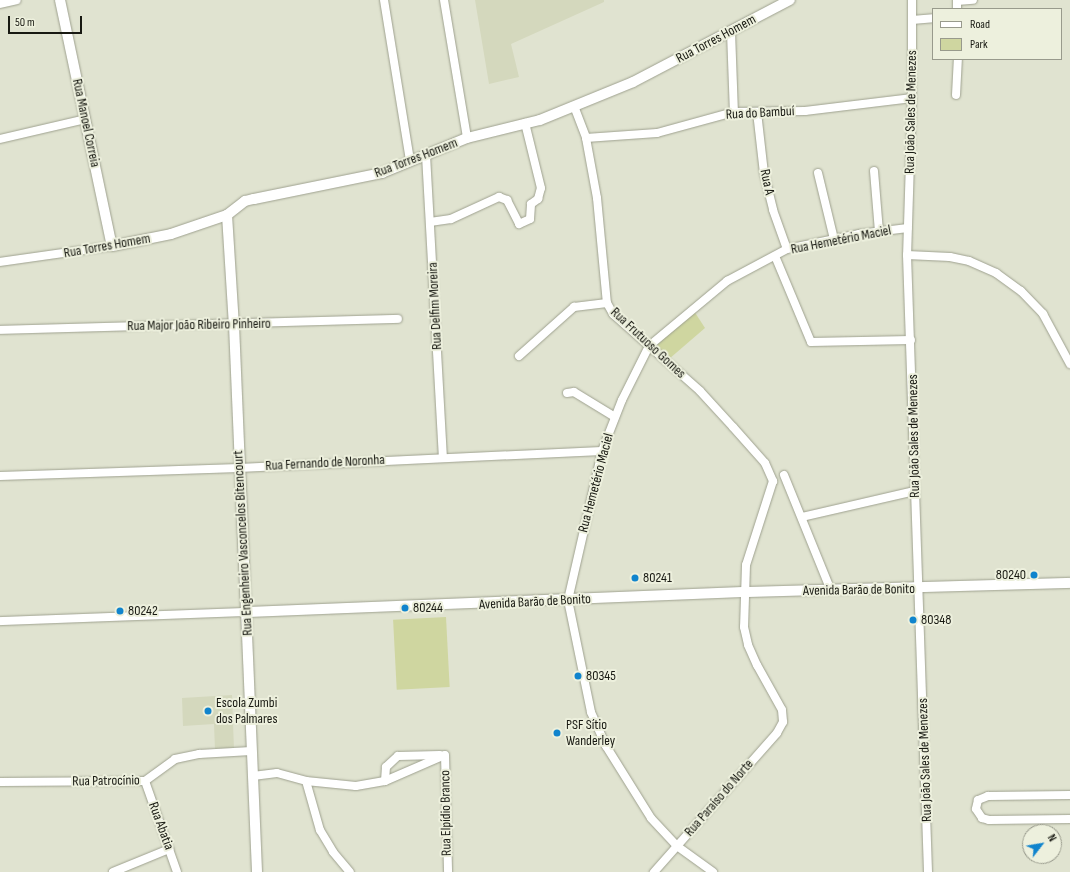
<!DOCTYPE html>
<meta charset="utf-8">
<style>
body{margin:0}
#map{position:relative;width:1070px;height:872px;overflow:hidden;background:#e0e3d0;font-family:"Sofia Sans Condensed",sans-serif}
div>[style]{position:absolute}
.built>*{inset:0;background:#d4d8bd}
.green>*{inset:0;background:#cfd6a0;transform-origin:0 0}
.roads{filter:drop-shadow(0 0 1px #9ea18f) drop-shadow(0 0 1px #9ea18f)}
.minor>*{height:8px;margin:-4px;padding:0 4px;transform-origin:4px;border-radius:4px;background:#fff}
.tertiary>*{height:10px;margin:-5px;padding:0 5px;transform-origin:5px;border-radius:5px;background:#fff}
.dots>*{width:11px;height:11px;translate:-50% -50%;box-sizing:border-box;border:2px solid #edf0dd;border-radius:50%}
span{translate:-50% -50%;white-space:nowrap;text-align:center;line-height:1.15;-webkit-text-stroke:4px #edf0dd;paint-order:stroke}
.street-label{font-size:14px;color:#181912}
.poi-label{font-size:14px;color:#181912}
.right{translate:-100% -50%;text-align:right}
.left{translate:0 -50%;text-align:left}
.legend{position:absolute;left:932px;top:8px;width:130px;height:52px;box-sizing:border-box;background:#edf0dd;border:1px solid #989a8c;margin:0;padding:5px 7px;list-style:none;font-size:12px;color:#181912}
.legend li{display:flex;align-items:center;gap:8px;height:20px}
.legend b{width:20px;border:1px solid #989a8c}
.north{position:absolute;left:1022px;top:824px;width:40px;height:40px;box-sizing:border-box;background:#edf0dd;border:1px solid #989a8c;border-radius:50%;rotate:59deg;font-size:11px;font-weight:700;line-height:16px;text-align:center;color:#181912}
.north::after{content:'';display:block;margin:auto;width:14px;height:18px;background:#1084cd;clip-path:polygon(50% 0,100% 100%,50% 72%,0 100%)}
.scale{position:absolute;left:8px;top:16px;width:74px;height:18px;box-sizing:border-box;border:2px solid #181912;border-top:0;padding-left:5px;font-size:12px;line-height:14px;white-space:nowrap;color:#181912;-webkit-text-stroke:3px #edf0dd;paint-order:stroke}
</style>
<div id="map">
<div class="built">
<div style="clip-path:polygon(475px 0,604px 0,604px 2px,511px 44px,519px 77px,489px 84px)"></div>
<div style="clip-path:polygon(232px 695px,234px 750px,215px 750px,214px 724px,183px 726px,182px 698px)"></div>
</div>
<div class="green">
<div style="clip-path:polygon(694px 311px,705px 328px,669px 359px,657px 347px,657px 345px)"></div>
<div style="left:446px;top:617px;width:70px;height:53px;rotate:87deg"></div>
</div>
<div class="roads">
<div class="minor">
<div style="left:384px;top:0;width:163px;rotate:80.8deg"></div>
<div style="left:444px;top:0;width:140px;rotate:80.5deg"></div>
<div style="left:912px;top:0;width:98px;rotate:90deg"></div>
<div style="left:912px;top:98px;width:157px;rotate:91.8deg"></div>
<div style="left:907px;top:255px;width:617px;rotate:88.05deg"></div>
<div style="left:0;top:4px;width:17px;rotate:-13deg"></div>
<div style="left:957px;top:9px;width:8px;rotate:-90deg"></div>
<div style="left:957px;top:1px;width:16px;rotate:-4deg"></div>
<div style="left:912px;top:20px;width:21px;rotate:-5deg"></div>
<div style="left:731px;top:32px;width:80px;rotate:87.9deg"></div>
<div style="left:956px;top:95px;width:36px;rotate:-87deg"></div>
<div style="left:574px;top:106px;width:34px;rotate:69deg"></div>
<div style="left:586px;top:138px;width:61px;rotate:79.6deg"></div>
<div style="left:597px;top:198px;width:105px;rotate:84.6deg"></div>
<div style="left:607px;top:303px;width:13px;rotate:61deg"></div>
<div style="left:613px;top:314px;width:116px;rotate:41.5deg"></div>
<div style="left:700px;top:391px;width:49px;rotate:47.5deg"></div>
<div style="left:733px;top:427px;width:48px;rotate:48.4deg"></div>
<div style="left:765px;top:463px;width:20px;rotate:66deg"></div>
<div style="left:773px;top:481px;width:88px;rotate:107.8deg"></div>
<div style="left:746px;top:565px;width:62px;rotate:91.8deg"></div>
<div style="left:744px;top:627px;width:18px;rotate:77deg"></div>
<div style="left:748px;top:645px;width:22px;rotate:66deg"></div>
<div style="left:757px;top:665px;width:51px;rotate:60.9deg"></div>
<div style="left:782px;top:710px;width:12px;rotate:85deg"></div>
<div style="left:783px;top:722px;width:13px;rotate:119deg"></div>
<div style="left:777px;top:733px;width:186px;rotate:131.5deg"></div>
<div style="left:757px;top:112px;width:61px;rotate:83.5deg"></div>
<div style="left:764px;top:173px;width:38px;rotate:76deg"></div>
<div style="left:773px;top:210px;width:41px;rotate:70.3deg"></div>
<div style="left:586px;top:138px;width:71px;rotate:-4deg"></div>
<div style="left:657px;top:133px;width:80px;rotate:-15.3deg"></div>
<div style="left:734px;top:112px;width:71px;rotate:-0.8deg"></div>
<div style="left:805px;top:111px;width:108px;rotate:-6.9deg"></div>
<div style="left:0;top:139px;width:88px;rotate:-13.1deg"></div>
<div style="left:426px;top:155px;width:302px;rotate:86.8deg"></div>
<div style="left:874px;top:171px;width:61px;rotate:85.3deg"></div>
<div style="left:818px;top:173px;width:68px;rotate:76.4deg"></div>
<div style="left:430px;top:222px;width:21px;rotate:-8deg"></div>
<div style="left:451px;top:219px;width:53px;rotate:-24.6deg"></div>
<div style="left:499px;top:197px;width:9px;rotate:21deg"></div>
<div style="left:507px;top:200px;width:27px;rotate:63deg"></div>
<div style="left:519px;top:224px;width:12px;rotate:-24deg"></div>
<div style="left:530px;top:219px;width:15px;rotate:-86deg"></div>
<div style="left:531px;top:204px;width:9px;rotate:-36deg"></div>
<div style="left:538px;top:199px;width:11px;rotate:-75deg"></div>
<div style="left:541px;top:188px;width:67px;rotate:-103.8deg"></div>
<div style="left:907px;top:255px;width:43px;rotate:2.7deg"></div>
<div style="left:950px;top:257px;width:19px;rotate:12deg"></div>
<div style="left:969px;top:261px;width:30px;rotate:24deg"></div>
<div style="left:996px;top:273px;width:31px;rotate:36deg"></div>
<div style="left:1021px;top:291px;width:32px;rotate:46deg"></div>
<div style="left:1043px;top:314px;width:57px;rotate:61.6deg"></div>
<div style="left:775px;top:256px;width:93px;rotate:67.3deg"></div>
<div style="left:811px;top:342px;width:100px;rotate:-1.1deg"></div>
<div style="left:0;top:262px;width:113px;rotate:-8.1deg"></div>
<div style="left:0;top:330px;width:398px;rotate:-1.6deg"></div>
<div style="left:519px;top:356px;width:74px;rotate:-41.7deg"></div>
<div style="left:574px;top:307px;width:33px;rotate:-7deg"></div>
<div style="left:567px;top:393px;width:7px;rotate:-8deg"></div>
<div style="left:574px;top:392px;width:48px;rotate:31.4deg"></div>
<div style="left:784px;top:475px;width:125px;rotate:67.9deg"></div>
<div style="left:0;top:476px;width:239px;rotate:-1.9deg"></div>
<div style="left:239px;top:468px;width:363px;rotate:-2.7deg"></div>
<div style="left:802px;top:517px;width:116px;rotate:-13deg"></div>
<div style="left:0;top:621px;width:247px;rotate:-2.1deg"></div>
<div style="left:253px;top:776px;width:24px;rotate:-7deg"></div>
<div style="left:277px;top:773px;width:30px;rotate:15deg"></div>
<div style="left:306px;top:781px;width:50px;rotate:5.7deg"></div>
<div style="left:356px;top:786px;width:29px;rotate:-10deg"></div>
<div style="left:385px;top:781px;width:65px;rotate:-23.4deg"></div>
<div style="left:445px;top:755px;width:117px;rotate:88.5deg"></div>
<div style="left:145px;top:781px;width:96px;rotate:70.6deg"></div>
<div style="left:306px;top:781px;width:51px;rotate:74.1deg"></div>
<div style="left:320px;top:830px;width:26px;rotate:59deg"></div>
<div style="left:333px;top:852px;width:26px;rotate:50deg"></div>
<div style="left:385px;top:781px;width:14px;rotate:-86deg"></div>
<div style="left:386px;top:767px;width:16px;rotate:-43deg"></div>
<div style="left:398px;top:756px;width:42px;rotate:-1.4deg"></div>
<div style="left:0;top:782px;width:145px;rotate:-0.4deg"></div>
<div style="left:145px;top:781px;width:37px;rotate:-36deg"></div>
<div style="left:175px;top:759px;width:25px;rotate:-12deg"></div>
<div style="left:199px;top:754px;width:52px;rotate:-3.3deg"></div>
<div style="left:1070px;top:795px;width:82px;rotate:179.3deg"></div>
<div style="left:988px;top:796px;width:11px;rotate:158deg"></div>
<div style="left:978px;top:800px;width:9px;rotate:103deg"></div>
<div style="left:976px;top:809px;width:11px;rotate:56deg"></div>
<div style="left:982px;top:818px;width:7px;rotate:16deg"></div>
<div style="left:989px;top:820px;width:81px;rotate:-0.7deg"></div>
<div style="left:113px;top:872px;width:61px;rotate:-22.3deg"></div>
<div style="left:713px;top:872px;width:44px;rotate:-144.2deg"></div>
<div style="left:677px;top:846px;width:38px;rotate:-133deg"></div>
<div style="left:651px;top:818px;width:85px;rotate:-122deg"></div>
<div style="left:606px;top:746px;width:37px;rotate:-114deg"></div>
<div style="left:591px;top:712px;width:114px;rotate:-101.6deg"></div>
<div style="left:568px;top:600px;width:153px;rotate:-77.1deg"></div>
<div style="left:602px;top:451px;width:55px;rotate:-68.6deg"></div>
<div style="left:622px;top:400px;width:60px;rotate:-63.4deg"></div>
<div style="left:649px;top:346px;width:102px;rotate:-39.8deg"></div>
<div style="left:727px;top:281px;width:68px;rotate:-28.1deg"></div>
<div style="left:787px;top:249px;width:74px;rotate:-11.8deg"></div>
<div style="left:859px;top:234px;width:49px;rotate:-7deg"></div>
</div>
<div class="tertiary">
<div style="left:60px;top:0;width:251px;rotate:78.1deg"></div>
<div style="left:112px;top:246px;width:60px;rotate:-11.5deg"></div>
<div style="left:171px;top:234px;width:59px;rotate:-18.7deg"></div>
<div style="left:227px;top:215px;width:23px;rotate:-38deg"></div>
<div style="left:245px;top:201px;width:9px;rotate:-13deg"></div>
<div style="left:254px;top:199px;width:131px;rotate:-11.5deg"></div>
<div style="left:382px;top:173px;width:92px;rotate:-22.4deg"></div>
<div style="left:467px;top:138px;width:75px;rotate:-13.9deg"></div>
<div style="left:540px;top:120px;width:100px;rotate:-22.2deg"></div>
<div style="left:633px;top:82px;width:177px;rotate:-27.6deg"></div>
<div style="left:227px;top:215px;width:110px;rotate:86.4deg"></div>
<div style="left:234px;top:325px;width:547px;rotate:87.59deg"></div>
<div style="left:247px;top:612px;width:497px;rotate:-2.3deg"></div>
<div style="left:744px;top:592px;width:326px;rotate:-1.6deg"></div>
</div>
</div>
<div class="dots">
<div style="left:1034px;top:575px;background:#1084cd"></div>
<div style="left:635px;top:578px;background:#1084cd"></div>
<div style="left:405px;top:608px;background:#1084cd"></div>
<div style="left:120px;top:611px;background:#1084cd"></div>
<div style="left:913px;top:620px;background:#1084cd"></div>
<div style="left:578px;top:676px;background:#1084cd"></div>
<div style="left:208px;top:711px;background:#1084cd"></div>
<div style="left:557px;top:733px;background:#1084cd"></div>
</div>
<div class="street-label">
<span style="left:716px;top:39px;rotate:-28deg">Rua Torres Homem</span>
<span style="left:911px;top:112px;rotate:-89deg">Rua João Sales de Menezes</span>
<span style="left:760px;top:113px;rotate:-3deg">Rua do Bambuí</span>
<span style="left:86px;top:123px;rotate:78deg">Rua Manoel Correia</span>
<span style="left:416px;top:158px;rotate:-21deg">Rua Torres Homem</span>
<span style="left:767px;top:182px;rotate:78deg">Rua A</span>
<span style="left:841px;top:240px;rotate:-11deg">Rua Hemetério Maciel</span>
<span style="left:107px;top:246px;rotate:-10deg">Rua Torres Homem</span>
<span style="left:435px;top:306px;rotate:-93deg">Rua Delfim Moreira</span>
<span style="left:199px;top:325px;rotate:-1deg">Rua Major João Ribeiro Pinheiro</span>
<span style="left:648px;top:343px;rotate:43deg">Rua Frutuoso Gomes</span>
<span style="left:914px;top:436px;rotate:-91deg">Rua João Sales de Menezes</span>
<span style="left:325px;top:463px;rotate:-3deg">Rua Fernando de Noronha</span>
<span style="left:596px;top:483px;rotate:-75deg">Rua Hemetério Maciel</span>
<span style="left:243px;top:543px;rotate:-93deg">Rua Engenheiro Vasconcelos Bitencourt</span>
<span style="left:859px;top:590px;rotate:-1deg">Avenida Barão de Bonito</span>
<span style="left:535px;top:602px;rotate:-3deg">Avenida Barão de Bonito</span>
<span style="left:925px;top:760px;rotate:-92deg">Rua João Sales de Menezes</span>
<span style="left:106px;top:781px;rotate:-1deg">Rua Patrocínio</span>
<span style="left:719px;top:798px;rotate:-49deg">Rua Paraíso do Norte</span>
<span style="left:446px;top:813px;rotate:-91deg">Rua Elpídio Branco</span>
<span style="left:161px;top:826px;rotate:70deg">Rua Abatia</span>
</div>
<div class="poi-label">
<span class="right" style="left:1026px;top:575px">80240</span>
<span class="left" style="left:643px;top:578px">80241</span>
<span class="left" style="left:413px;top:608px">80244</span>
<span class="left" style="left:128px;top:611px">80242</span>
<span class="left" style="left:921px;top:620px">80348</span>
<span class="left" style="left:586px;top:676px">80345</span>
<span class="left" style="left:216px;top:711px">Escola Zumbi<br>dos Palmares</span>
<span class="left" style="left:566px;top:733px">PSF Sítio<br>Wanderley</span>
</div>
<ul class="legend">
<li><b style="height:5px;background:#fff"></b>Road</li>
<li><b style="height:11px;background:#cfd6a0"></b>Park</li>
</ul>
<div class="north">N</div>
<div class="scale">50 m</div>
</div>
